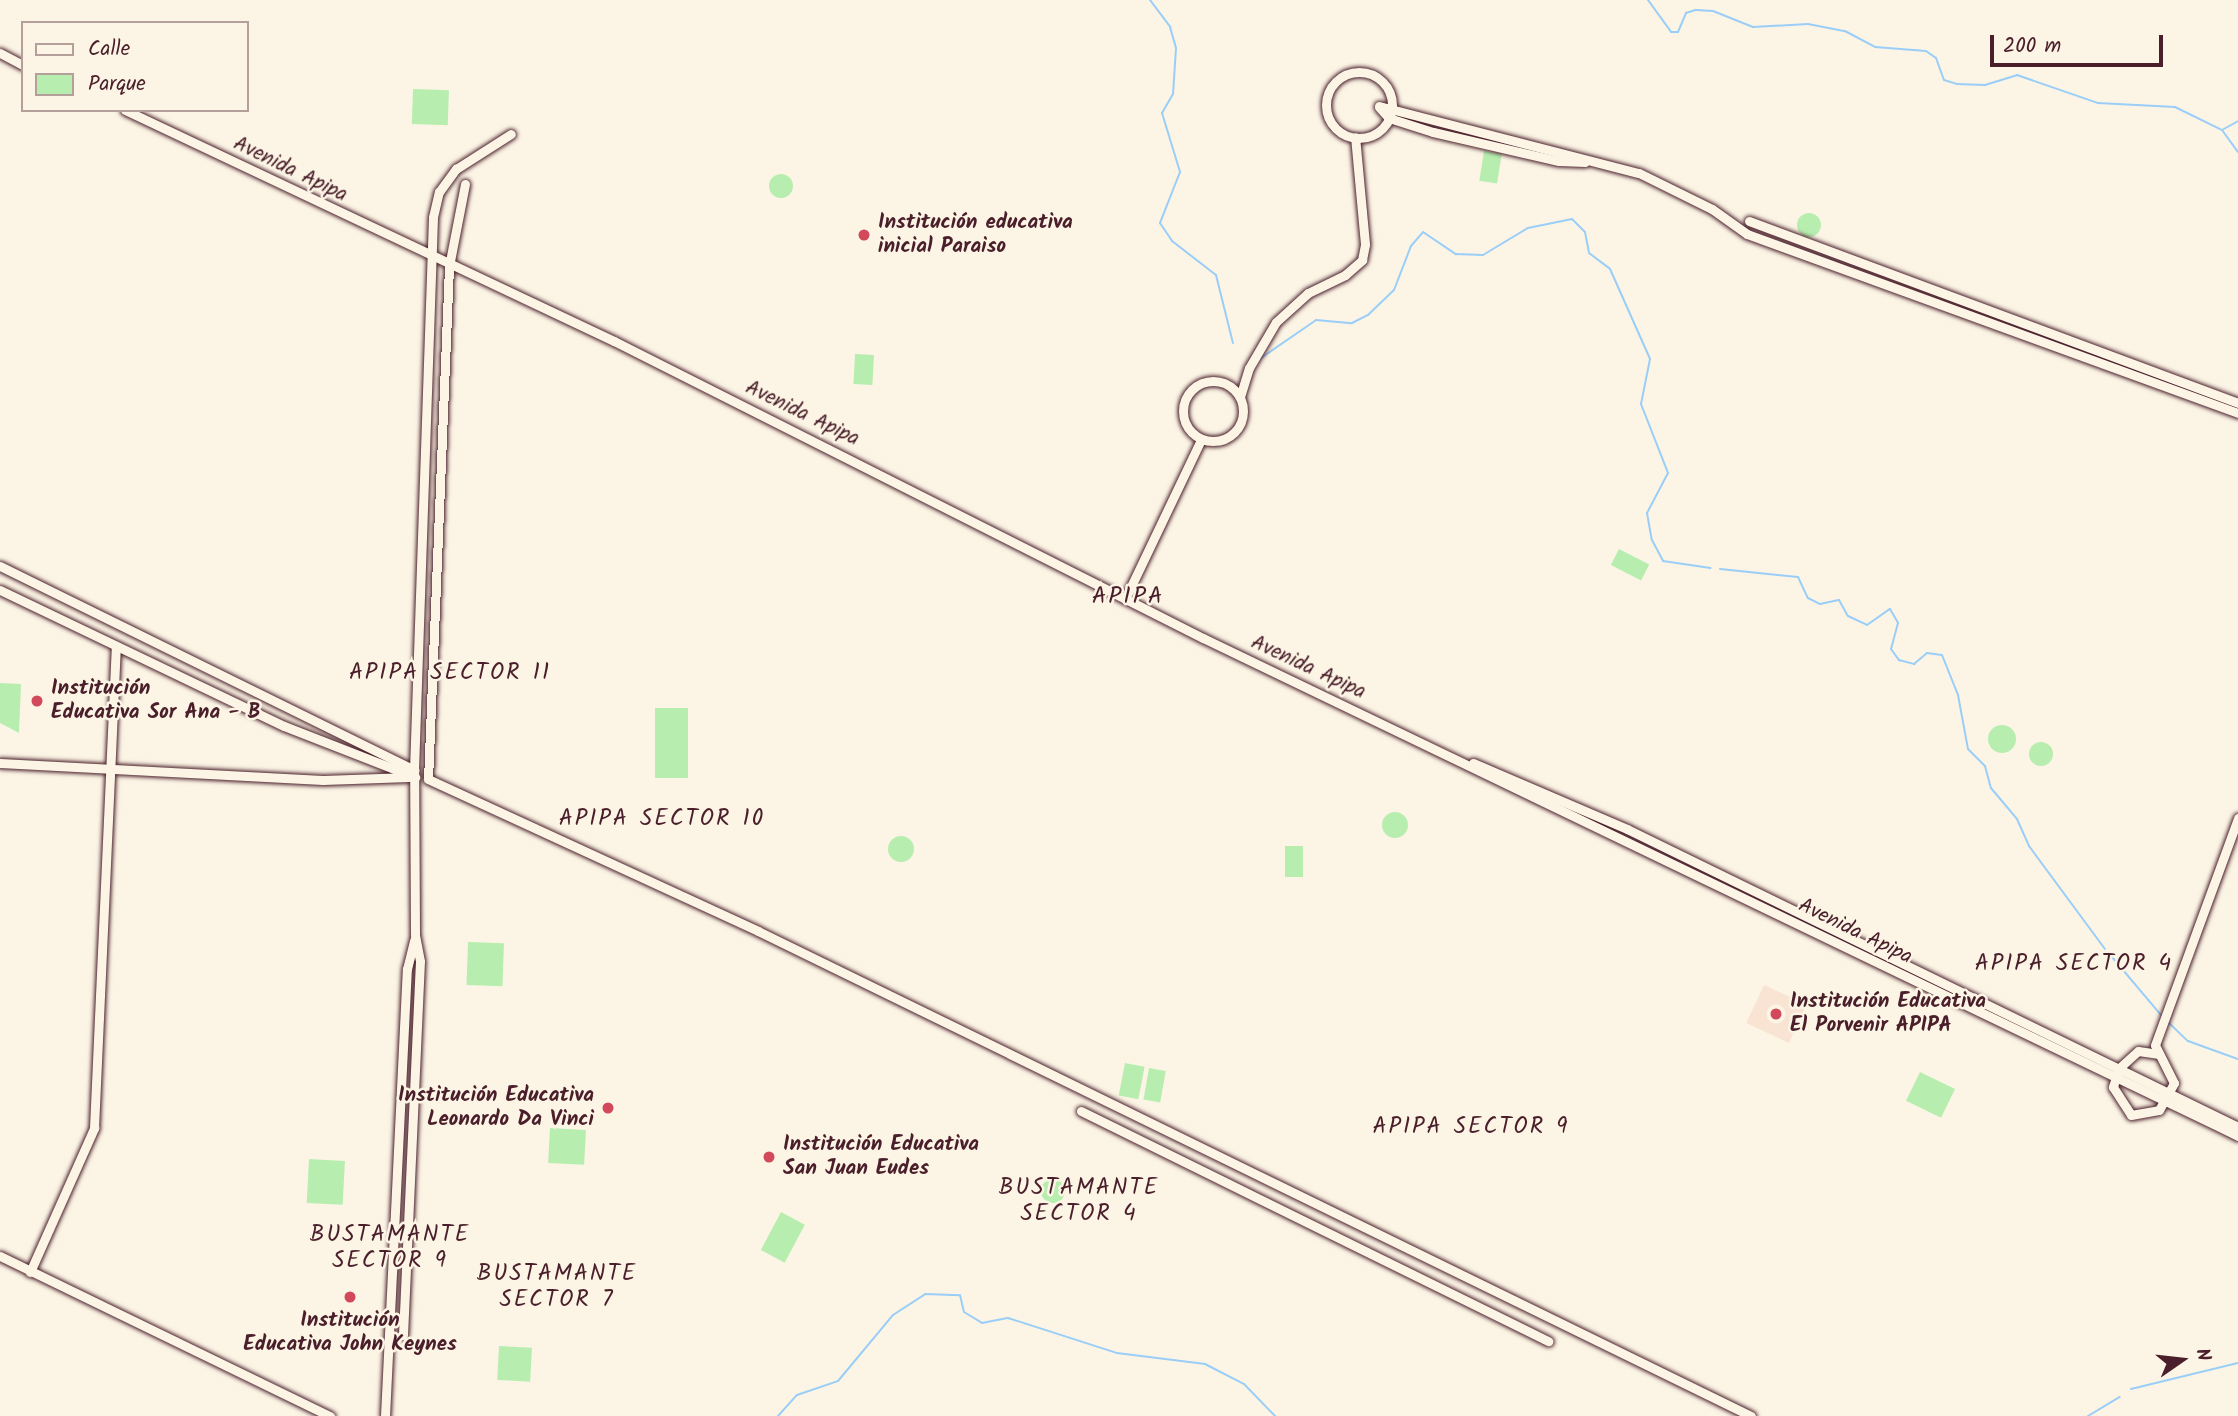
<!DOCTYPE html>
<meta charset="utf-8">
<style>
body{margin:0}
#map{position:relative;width:2238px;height:1416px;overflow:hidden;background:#fcf5e5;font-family:Kalam,sans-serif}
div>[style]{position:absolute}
.built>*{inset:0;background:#f9e3d3;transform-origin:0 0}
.green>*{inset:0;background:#b7eeb0;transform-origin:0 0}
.round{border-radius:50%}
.stream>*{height:2px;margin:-1px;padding:0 1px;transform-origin:1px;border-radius:1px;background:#9acef8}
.roads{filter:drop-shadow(0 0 2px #4a1f2b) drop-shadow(0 0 2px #4a1f2b)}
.secondary>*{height:9px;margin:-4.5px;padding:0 4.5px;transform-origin:4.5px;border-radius:4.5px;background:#fcf5e5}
.secondary>.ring{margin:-4.5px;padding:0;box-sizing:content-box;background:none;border:9px solid #fcf5e5;border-radius:50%}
.dots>*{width:19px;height:19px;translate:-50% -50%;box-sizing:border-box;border:4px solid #fcf5e5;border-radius:50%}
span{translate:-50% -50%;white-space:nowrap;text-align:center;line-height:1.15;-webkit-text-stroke:5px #fcf5e5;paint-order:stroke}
.street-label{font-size:21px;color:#4a1f2b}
.poi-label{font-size:21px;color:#4a1f2b;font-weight:700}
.left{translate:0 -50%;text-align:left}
.right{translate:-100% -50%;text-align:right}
.neighbourhood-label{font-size:23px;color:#4a1f2b;letter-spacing:2px}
.quarter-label{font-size:24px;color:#4a1f2b;letter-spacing:2px}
.legend{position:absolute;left:21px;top:21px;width:228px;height:91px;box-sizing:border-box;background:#fcf5e5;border:2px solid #b59f9b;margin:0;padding:9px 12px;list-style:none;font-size:21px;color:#4a1f2b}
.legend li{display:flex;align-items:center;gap:14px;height:35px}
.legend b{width:35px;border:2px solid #b59f9b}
.north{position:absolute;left:2147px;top:1325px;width:70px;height:70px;-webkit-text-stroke:5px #fcf5e5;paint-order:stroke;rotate:76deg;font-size:19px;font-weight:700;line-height:28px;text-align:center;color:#4a1f2b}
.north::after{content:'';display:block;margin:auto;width:24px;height:32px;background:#4a1f2b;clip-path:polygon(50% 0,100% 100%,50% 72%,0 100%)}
.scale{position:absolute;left:1990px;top:35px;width:173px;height:32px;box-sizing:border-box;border:4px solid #4a1f2b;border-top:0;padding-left:9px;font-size:21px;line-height:24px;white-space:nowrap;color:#4a1f2b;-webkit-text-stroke:5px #fcf5e5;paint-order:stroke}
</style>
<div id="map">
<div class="built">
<div style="left:1764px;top:985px;width:47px;height:42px;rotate:25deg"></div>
</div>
<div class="green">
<div style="left:413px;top:89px;width:36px;height:35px;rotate:2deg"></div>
<div style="left:1484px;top:151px;width:18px;height:30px;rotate:9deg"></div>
<div class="round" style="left:769px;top:174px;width:24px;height:24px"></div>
<div class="round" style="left:1797px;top:213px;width:24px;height:24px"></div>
<div style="left:855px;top:354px;width:19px;height:30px;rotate:3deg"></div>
<div style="left:1619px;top:549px;width:34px;height:18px;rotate:27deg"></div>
<div style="clip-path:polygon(0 683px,21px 684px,19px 733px,0 723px)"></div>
<div style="left:655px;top:708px;width:33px;height:70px"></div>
<div class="round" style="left:1988px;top:725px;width:28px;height:28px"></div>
<div class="round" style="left:2029px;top:742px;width:24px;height:24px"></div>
<div class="round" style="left:1382px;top:812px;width:26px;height:26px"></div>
<div class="round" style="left:888px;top:836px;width:26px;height:26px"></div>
<div style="left:1285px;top:846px;width:18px;height:31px"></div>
<div style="left:468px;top:942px;width:36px;height:43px;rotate:2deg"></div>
<div style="left:1125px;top:1063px;width:20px;height:33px;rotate:11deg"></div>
<div style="left:1149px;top:1068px;width:17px;height:32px;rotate:10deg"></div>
<div style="left:1920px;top:1072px;width:39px;height:32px;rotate:26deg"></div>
<div style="left:550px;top:1128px;width:36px;height:35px;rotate:3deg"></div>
<div style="left:309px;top:1159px;width:36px;height:44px;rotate:3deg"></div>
<div class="round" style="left:1041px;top:1179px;width:24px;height:24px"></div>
<div style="left:781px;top:1212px;width:27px;height:43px;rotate:28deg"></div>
<div style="left:499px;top:1346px;width:33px;height:34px;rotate:3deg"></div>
</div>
<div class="stream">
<div style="left:1150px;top:0;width:34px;rotate:53deg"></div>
<div style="left:1170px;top:27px;width:22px;rotate:74deg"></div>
<div style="left:1176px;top:48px;width:46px;rotate:93.7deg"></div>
<div style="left:1173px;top:94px;width:22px;rotate:120deg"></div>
<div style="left:1162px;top:113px;width:62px;rotate:73deg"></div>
<div style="left:1180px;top:172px;width:55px;rotate:111.4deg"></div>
<div style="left:1160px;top:223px;width:22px;rotate:56deg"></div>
<div style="left:1172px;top:241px;width:56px;rotate:37.7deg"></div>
<div style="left:1216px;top:275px;width:70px;rotate:76deg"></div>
<div style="left:1648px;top:0;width:39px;rotate:54deg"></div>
<div style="left:1671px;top:32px;width:7px"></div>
<div style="left:1678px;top:32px;width:21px;rotate:-67deg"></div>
<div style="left:1686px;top:13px;width:10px;rotate:-17deg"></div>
<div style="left:1696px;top:10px;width:17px;rotate:3deg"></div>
<div style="left:1713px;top:11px;width:43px;rotate:21.8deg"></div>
<div style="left:1753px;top:27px;width:55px;rotate:-3.1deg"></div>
<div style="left:1808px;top:24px;width:38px;rotate:11deg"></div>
<div style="left:1845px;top:31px;width:34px;rotate:28deg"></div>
<div style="left:1875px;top:47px;width:51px;rotate:4.5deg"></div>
<div style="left:1926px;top:51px;width:12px;rotate:35deg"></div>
<div style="left:1936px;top:58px;width:23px;rotate:70deg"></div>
<div style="left:1944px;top:80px;width:14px;rotate:17deg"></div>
<div style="left:1957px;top:84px;width:28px;rotate:2deg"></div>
<div style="left:1985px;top:85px;width:34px;rotate:-17deg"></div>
<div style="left:2017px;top:75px;width:86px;rotate:19.1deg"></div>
<div style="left:2098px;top:103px;width:77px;rotate:3deg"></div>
<div style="left:2175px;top:107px;width:52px;rotate:26.1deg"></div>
<div style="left:2222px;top:130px;width:18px;rotate:-29deg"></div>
<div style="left:2222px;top:130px;width:27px;rotate:54deg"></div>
<div style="left:1261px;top:358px;width:67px;rotate:-34.6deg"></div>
<div style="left:1316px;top:320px;width:36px;rotate:5deg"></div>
<div style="left:1352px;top:323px;width:18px;rotate:-27deg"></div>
<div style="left:1368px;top:315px;width:36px;rotate:-44deg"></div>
<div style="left:1394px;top:290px;width:47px;rotate:-68.9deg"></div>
<div style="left:1411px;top:246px;width:18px;rotate:-49deg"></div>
<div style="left:1423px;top:232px;width:40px;rotate:34deg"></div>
<div style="left:1456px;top:254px;width:27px;rotate:2deg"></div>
<div style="left:1483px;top:255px;width:52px;rotate:-31deg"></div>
<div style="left:1528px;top:228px;width:45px;rotate:-11.6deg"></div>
<div style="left:1572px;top:219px;width:18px;rotate:45deg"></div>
<div style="left:1585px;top:232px;width:21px;rotate:79deg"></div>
<div style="left:1589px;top:253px;width:26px;rotate:37deg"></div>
<div style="left:1610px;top:269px;width:98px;rotate:66deg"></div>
<div style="left:1650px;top:359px;width:46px;rotate:101.3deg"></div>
<div style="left:1641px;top:404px;width:74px;rotate:68.6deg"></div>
<div style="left:1668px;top:473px;width:45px;rotate:117.7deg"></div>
<div style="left:1647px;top:513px;width:27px;rotate:80deg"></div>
<div style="left:1652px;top:540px;width:24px;rotate:62deg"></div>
<div style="left:1663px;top:561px;width:48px;rotate:8.5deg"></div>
<div style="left:1720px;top:569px;width:78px;rotate:5.9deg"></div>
<div style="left:1798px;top:577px;width:23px;rotate:65deg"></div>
<div style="left:1808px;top:598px;width:13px;rotate:27deg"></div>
<div style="left:1820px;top:604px;width:19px;rotate:-12deg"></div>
<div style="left:1839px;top:600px;width:18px;rotate:61deg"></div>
<div style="left:1848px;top:616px;width:21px;rotate:25deg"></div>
<div style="left:1867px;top:625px;width:28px;rotate:-35deg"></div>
<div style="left:1890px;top:609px;width:16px;rotate:60deg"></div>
<div style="left:1898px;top:623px;width:27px;rotate:105deg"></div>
<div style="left:1891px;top:649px;width:14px;rotate:54deg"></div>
<div style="left:1899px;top:660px;width:16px;rotate:15deg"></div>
<div style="left:1914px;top:664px;width:17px;rotate:-40deg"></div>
<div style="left:1927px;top:653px;width:15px;rotate:8deg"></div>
<div style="left:1942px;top:655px;width:43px;rotate:68.2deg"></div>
<div style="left:1958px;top:695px;width:55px;rotate:79.5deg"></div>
<div style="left:1968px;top:749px;width:24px;rotate:45deg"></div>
<div style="left:1985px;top:766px;width:23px;rotate:75deg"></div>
<div style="left:1991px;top:788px;width:40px;rotate:50deg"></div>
<div style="left:2017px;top:819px;width:30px;rotate:66deg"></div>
<div style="left:2029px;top:846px;width:128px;rotate:53.6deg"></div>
<div style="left:2112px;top:957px;width:76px;rotate:49.8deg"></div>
<div style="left:2167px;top:1021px;width:29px;rotate:44deg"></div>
<div style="left:2188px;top:1041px;width:53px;rotate:19.8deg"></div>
<div style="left:2131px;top:1389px;width:110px;rotate:-13.7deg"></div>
<div style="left:778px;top:1416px;width:28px;rotate:-48deg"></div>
<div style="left:797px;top:1395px;width:43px;rotate:-18.9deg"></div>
<div style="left:838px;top:1381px;width:86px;rotate:-50.2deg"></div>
<div style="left:893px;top:1315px;width:38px;rotate:-33deg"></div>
<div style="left:925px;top:1294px;width:35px;rotate:2deg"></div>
<div style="left:960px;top:1295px;width:17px;rotate:77deg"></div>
<div style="left:964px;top:1312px;width:21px;rotate:31deg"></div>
<div style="left:982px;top:1323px;width:26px;rotate:-11deg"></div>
<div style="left:1008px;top:1318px;width:114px;rotate:17.8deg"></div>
<div style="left:1117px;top:1353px;width:89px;rotate:7.1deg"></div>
<div style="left:1205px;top:1364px;width:44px;rotate:27.1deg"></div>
<div style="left:1244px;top:1384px;width:45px;rotate:45.9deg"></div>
<div style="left:2088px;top:1416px;width:37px;rotate:-31deg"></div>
</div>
<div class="roads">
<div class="secondary">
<div style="left:0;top:53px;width:26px;rotate:28deg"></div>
<div class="ring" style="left:1326px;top:72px;width:57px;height:57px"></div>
<div style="left:1379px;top:106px;width:268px;rotate:14.5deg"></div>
<div style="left:1639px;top:173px;width:81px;rotate:26.3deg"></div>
<div style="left:1712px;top:209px;width:43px;rotate:35.5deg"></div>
<div style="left:1747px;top:234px;width:523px;rotate:20.03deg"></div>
<div style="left:1379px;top:107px;width:15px;rotate:48deg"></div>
<div style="left:1389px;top:118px;width:46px;rotate:17.7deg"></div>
<div style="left:1433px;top:132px;width:129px;rotate:13deg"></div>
<div style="left:1559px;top:161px;width:26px;rotate:2deg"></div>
<div style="left:125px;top:110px;width:541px;rotate:25.29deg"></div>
<div style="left:614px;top:341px;width:660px;rotate:26.76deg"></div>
<div style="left:1203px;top:638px;width:1149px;rotate:25.69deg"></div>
<div style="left:465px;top:184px;width:84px;rotate:101deg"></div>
<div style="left:449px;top:266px;width:513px;rotate:92.34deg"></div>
<div style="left:428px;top:779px;width:363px;rotate:24.7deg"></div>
<div style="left:758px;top:931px;width:1105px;rotate:26.03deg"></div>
<div style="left:1749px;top:221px;width:522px;rotate:20.41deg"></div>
<div class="ring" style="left:1183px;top:381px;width:51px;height:51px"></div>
<div style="left:1240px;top:397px;width:30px;rotate:-73deg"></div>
<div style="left:1249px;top:368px;width:53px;rotate:-59.6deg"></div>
<div style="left:1276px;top:322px;width:43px;rotate:-42.2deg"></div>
<div style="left:1308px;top:293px;width:41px;rotate:-25.9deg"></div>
<div style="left:1345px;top:275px;width:23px;rotate:-41deg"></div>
<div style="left:1362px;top:260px;width:16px;rotate:-79deg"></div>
<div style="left:1365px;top:244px;width:107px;rotate:-95.3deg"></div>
<div style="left:0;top:566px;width:462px;rotate:26.2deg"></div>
<div style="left:0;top:590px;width:315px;rotate:25.6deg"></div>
<div style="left:284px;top:726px;width:141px;rotate:21.3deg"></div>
<div style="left:1125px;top:599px;width:176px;rotate:-64.5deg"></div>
<div style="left:0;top:763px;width:323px;rotate:3deg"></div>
<div style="left:323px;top:780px;width:86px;rotate:-2deg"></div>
<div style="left:1473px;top:763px;width:168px;rotate:23.2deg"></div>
<div style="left:1627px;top:829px;width:680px;rotate:26deg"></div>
<div style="left:2159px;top:1054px;width:21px;rotate:-172deg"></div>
<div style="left:2138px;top:1051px;width:25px;rotate:138deg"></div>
<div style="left:2119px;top:1068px;width:20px;rotate:108deg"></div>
<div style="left:2113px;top:1087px;width:33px;rotate:57deg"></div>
<div style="left:2131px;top:1115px;width:28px;rotate:-10deg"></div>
<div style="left:2159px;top:1110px;width:31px;rotate:-61deg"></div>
<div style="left:2174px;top:1083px;width:42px;rotate:-116.6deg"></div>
<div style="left:2155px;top:1045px;width:242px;rotate:-69.9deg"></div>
<div style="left:1081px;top:1111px;width:521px;rotate:26.22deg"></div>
<div style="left:0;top:1256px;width:367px;rotate:25.9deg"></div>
<div style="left:30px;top:1272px;width:158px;rotate:-66deg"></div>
<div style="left:94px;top:1128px;width:482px;rotate:-87.4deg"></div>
<div style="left:403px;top:1335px;width:374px;rotate:-87.4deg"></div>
<div style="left:420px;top:961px;width:26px;rotate:-101deg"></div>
<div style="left:415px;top:935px;width:165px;rotate:-90.3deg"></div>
<div style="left:414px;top:770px;width:553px;rotate:-88.03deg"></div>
<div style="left:433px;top:217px;width:26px;rotate:-77deg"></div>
<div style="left:439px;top:192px;width:29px;rotate:-54deg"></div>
<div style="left:456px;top:169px;width:65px;rotate:-32.5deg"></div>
<div style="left:385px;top:1416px;width:448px;rotate:-87.2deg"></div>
<div style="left:407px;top:969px;width:30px;rotate:-76deg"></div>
</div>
</div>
<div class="dots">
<div style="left:864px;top:235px;background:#d1495b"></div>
<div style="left:37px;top:701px;background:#d1495b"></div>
<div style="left:1776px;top:1014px;background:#d1495b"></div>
<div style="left:608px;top:1108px;background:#d1495b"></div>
<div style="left:769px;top:1157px;background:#d1495b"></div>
<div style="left:350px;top:1297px;background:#d1495b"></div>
</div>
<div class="street-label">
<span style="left:290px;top:170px;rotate:26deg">Avenida Apipa</span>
<span style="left:802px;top:414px;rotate:26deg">Avenida Apipa</span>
<span style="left:1308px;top:668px;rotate:25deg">Avenida Apipa</span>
<span style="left:1855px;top:932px;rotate:26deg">Avenida Apipa</span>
</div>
<div class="poi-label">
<span class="left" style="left:878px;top:235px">Institución educativa<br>inicial Paraiso</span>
<span class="left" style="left:51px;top:701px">Institución<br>Educativa Sor Ana - B</span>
<span class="left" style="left:1790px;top:1014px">Institución Educativa<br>El Porvenir APIPA</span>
<span class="right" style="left:594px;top:1108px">Institución Educativa<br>Leonardo Da Vinci</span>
<span class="left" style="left:783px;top:1157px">Institución Educativa<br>San Juan Eudes</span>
<span style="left:350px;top:1333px">Institución<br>Educativa John Keynes</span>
</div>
<div class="neighbourhood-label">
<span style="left:450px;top:673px">APIPA SECTOR 11</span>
<span style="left:662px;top:819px">APIPA SECTOR 10</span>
<span style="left:2074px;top:964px">APIPA SECTOR 4</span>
<span style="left:1471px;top:1127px">APIPA SECTOR 9</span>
<span style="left:1079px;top:1201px">BUSTAMANTE<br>SECTOR 4</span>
<span style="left:390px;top:1248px">BUSTAMANTE<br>SECTOR 9</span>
<span style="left:557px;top:1287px">BUSTAMANTE<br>SECTOR 7</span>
</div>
<div class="quarter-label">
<span style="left:1128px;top:597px">APIPA</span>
</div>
<ul class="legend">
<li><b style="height:9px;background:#fcf5e5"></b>Calle</li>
<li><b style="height:19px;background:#b7eeb0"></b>Parque</li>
</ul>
<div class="north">N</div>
<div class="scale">200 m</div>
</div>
